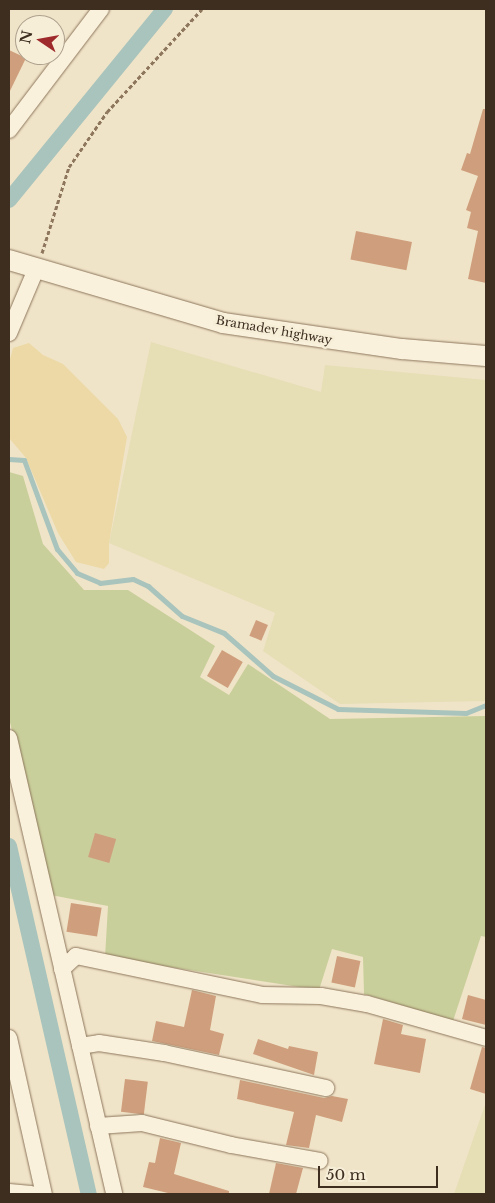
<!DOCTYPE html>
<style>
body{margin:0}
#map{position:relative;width:495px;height:1203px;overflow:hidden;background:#f0e4c8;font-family:"Libre Baskerville",serif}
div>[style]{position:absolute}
.farmland>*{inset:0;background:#e6deb5}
.green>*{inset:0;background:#c9cf9b}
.sand>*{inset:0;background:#ecd9a5}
.stream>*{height:5px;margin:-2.5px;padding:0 2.5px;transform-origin:2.5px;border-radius:2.5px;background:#a9c4bc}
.canal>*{height:16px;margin:-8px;padding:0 8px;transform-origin:8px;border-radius:8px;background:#a9c4bc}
.building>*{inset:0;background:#cf9f7d;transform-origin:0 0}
.path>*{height:3px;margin-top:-1.5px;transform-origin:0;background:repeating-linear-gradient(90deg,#8d765c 0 4px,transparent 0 6.5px)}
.roads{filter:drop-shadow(0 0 1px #8d765c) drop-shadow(0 0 1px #8d765c)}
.minor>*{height:16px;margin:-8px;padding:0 8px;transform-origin:8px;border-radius:8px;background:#faf1dc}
.tertiary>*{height:20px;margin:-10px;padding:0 10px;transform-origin:10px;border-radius:10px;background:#faf1dc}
span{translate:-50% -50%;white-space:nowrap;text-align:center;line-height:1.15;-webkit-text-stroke:5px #f7eed8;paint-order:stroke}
.street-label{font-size:12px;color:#3d2e20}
.frame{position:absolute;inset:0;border:10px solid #3d2e20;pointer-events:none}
.north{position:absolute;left:15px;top:15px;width:50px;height:50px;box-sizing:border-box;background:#f7eed8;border:1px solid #ada18e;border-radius:50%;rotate:282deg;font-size:14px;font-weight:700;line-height:20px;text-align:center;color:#3d2e20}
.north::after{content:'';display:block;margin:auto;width:18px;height:22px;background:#9e2a2b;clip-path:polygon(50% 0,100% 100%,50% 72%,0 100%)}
.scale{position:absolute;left:318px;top:1166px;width:120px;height:22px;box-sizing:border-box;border:2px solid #3d2e20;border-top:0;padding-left:6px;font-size:15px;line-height:18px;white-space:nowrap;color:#3d2e20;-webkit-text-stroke:4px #f7eed8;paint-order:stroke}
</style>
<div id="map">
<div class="farmland">
<div style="clip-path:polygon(151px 342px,321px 392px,325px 365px,486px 380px,486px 701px,340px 704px,263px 651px,275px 613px,109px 543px)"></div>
<div style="clip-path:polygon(486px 1101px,486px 1194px,454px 1194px,486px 1102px)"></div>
</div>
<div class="green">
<div style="clip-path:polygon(9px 472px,23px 476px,43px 544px,84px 590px,128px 590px,215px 646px,200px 677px,229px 695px,248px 664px,330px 719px,485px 716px,486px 937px,481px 936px,453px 1021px,364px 994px,363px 957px,332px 949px,319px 990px,105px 957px,108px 906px,51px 895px,9px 718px)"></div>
</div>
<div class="sand">
<div style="clip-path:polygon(29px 343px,43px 355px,63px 364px,118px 419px,127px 437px,109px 543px,109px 563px,104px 569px,76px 562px,58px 533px,26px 458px,9px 438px,9px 363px,13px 348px)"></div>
</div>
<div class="stream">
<div style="left:9px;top:459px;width:15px;rotate:4deg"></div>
<div style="left:24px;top:460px;width:95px;rotate:69.7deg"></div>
<div style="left:57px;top:549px;width:31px;rotate:50deg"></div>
<div style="left:77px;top:573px;width:25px;rotate:23deg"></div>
<div style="left:100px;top:583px;width:33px;rotate:-7deg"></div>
<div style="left:133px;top:579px;width:17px;rotate:25deg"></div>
<div style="left:148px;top:586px;width:45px;rotate:41.4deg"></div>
<div style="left:182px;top:616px;width:45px;rotate:22deg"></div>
<div style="left:224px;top:633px;width:65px;rotate:41.3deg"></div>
<div style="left:273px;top:676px;width:73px;rotate:26.9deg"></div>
<div style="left:338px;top:709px;width:128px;rotate:1.8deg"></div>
<div style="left:466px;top:713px;width:22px;rotate:-22deg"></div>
</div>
<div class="canal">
<div style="left:9px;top:200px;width:247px;rotate:-50.8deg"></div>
<div style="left:9px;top:846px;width:357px;rotate:77.1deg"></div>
</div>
<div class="building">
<div style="clip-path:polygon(9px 50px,26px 58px,9px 93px)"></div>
<div style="clip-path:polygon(483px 109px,486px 109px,486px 283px,468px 279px,478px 231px,467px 228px,471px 212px,466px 210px,478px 176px,461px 170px,467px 153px,470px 154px)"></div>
<div style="left:356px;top:231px;width:57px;height:29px;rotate:11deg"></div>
<div style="left:256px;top:620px;width:13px;height:17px;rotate:23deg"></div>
<div style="left:222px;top:650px;width:24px;height:30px;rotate:30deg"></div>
<div style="left:95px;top:833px;width:22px;height:25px;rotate:16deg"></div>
<div style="left:71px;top:903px;width:31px;height:29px;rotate:9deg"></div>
<div style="left:337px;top:956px;width:24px;height:27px;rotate:12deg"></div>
<div style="clip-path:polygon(192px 990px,216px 996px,210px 1030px,224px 1034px,219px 1055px,152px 1041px,156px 1021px,184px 1027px)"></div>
<div style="clip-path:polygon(468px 995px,486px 1000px,486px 1025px,462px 1019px)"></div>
<div style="clip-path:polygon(383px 1019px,403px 1025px,401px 1034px,426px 1039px,420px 1073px,374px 1064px)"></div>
<div style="clip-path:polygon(258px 1039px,288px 1049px,289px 1046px,318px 1052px,314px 1075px,253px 1054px)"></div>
<div style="clip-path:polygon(482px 1047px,486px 1048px,486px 1094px,470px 1089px)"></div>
<div style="left:125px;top:1079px;width:23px;height:33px;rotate:7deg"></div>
<div style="clip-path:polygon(240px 1080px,324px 1098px,332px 1096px,348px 1099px,342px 1122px,316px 1115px,309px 1148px,286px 1145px,294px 1112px,237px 1099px)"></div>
<div style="clip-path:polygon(160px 1138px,181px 1143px,174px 1174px,229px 1191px,229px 1194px,172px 1194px,143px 1187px,149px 1162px,155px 1163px)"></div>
<div style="clip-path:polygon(276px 1163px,303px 1168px,296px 1194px,269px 1194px)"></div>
</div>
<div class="path">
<div style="left:42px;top:253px;width:90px;rotate:-72.6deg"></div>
<div style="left:69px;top:167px;width:67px;rotate:-55.4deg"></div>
<div style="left:107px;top:112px;width:140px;rotate:-47.3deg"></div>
</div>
<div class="roads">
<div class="minor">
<div style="left:9px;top:130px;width:152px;rotate:-52.8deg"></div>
<div style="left:9px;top:333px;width:72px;rotate:-67deg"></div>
<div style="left:9px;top:738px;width:468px;rotate:77deg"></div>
<div style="left:62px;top:969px;width:19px;rotate:-43deg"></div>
<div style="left:76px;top:956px;width:190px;rotate:11.8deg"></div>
<div style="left:262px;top:995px;width:59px;rotate:1deg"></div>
<div style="left:321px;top:996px;width:47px;rotate:9.9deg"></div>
<div style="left:367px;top:1004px;width:124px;rotate:15.9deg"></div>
<div style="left:9px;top:1038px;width:160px;rotate:77.4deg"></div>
<div style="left:80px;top:1046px;width:19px;rotate:-9deg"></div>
<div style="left:99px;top:1043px;width:66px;rotate:8.7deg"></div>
<div style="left:164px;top:1053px;width:166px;rotate:12.2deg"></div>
<div style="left:98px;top:1126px;width:44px;rotate:-3.9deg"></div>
<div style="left:142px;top:1123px;width:92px;rotate:13.9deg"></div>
<div style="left:231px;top:1145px;width:90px;rotate:10.2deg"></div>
<div style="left:9px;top:1192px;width:22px;rotate:5deg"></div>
</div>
<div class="tertiary">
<div style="left:9px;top:260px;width:223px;rotate:16.4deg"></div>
<div style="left:223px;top:323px;width:181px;rotate:8.3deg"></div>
<div style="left:402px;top:349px;width:84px;rotate:4.8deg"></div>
</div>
</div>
<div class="street-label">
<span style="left:274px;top:330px;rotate:10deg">Bramadev highway</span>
</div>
<div class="frame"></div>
<div class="north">N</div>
<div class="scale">50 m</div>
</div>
